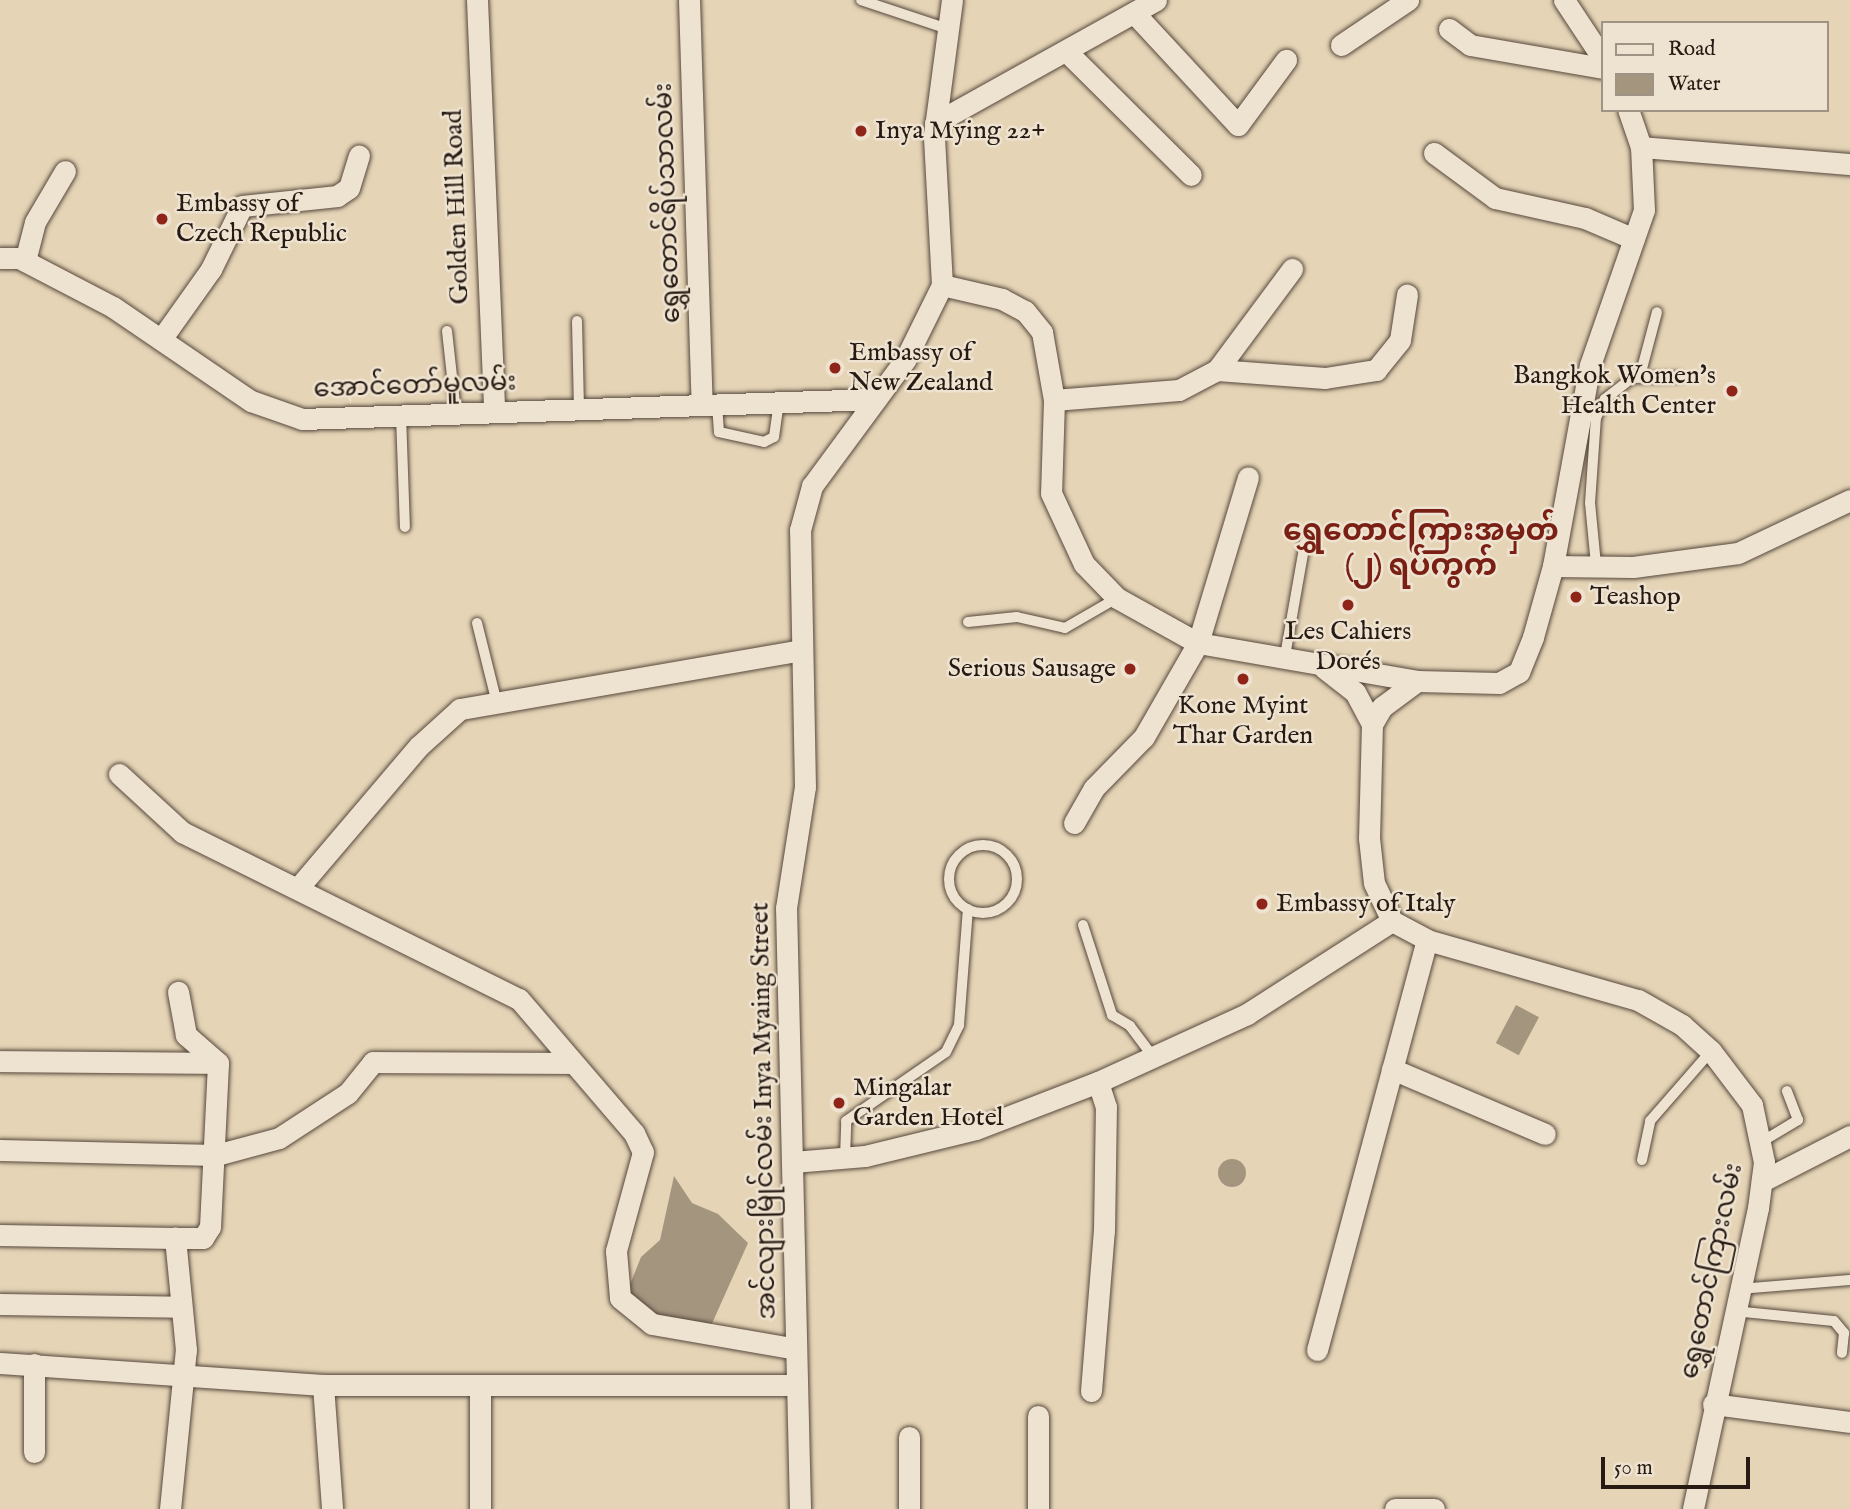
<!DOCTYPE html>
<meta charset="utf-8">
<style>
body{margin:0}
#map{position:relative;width:1850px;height:1509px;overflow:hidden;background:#e5d4b6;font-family:"IM FELL English","Noto Sans Myanmar",serif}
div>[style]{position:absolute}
.water>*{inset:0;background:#a4957f;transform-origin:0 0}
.round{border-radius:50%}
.roads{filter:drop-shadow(0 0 2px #56483c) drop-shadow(0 0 2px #56483c)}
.service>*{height:10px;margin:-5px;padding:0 5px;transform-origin:5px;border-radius:5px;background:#eee3d0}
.service>.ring{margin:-5px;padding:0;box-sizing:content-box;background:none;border:10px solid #eee3d0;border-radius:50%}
.minor>*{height:21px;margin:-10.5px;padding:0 10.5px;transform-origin:10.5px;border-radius:10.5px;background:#eee3d0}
.dots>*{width:19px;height:19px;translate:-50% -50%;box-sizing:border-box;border:4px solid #eee3d0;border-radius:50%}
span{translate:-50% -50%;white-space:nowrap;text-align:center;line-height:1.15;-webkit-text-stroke:5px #eee3d0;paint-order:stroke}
.poi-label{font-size:26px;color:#271a13}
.left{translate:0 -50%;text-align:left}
.right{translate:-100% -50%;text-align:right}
.street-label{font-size:26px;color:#271a13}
.quarter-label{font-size:30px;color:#7a1f14;font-weight:700}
.legend{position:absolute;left:1601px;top:21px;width:228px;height:91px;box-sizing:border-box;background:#eee3d0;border:2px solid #9e9384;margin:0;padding:9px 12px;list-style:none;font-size:21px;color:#271a13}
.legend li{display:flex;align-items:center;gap:14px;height:35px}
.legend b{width:35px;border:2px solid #9e9384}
.scale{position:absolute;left:1601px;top:1457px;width:149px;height:32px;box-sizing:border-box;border:4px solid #271a13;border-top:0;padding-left:9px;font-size:21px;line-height:24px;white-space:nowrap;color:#271a13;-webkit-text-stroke:5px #eee3d0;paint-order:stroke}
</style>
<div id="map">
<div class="water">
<div style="left:1516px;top:1005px;width:26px;height:43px;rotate:28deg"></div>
<div class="round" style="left:1218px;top:1159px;width:28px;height:28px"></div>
<div style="clip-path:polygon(674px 1176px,692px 1203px,718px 1214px,748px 1243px,710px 1328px,660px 1318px,627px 1292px,641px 1257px,660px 1240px)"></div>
</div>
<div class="roads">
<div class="service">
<div style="left:861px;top:0;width:89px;rotate:18.4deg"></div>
<div style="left:577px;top:321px;width:87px;rotate:88.7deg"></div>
<div style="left:447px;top:331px;width:82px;rotate:83.7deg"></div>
<div style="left:1640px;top:376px;width:66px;rotate:-75.1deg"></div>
<div style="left:717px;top:404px;width:28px;rotate:86deg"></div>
<div style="left:719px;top:432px;width:46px;rotate:12.5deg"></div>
<div style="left:764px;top:442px;width:11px;rotate:-27deg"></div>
<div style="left:774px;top:437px;width:35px;rotate:-82deg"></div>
<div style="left:401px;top:415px;width:112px;rotate:88deg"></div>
<div style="left:1596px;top:565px;width:62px;rotate:-95.5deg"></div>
<div style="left:1590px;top:503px;width:85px;rotate:-86deg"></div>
<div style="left:1596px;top:418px;width:21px;rotate:-65deg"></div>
<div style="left:1605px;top:399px;width:34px;rotate:-38deg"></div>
<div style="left:1632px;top:378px;width:46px;rotate:-1.2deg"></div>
<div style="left:968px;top:622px;width:49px;rotate:-5.8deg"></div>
<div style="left:1017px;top:617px;width:49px;rotate:12.9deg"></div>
<div style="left:1065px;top:628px;width:60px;rotate:-30deg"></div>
<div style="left:477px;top:623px;width:78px;rotate:76deg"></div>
<div style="left:1285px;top:656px;width:116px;rotate:-80deg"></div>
<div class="ring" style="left:949px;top:845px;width:58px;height:58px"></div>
<div style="left:1083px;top:925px;width:95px;rotate:72.1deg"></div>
<div style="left:1112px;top:1015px;width:21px;rotate:31deg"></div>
<div style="left:1130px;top:1026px;width:39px;rotate:53deg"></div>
<div style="left:1763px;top:1141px;width:41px;rotate:-31deg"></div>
<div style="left:1798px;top:1120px;width:31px;rotate:-111deg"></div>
<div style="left:845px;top:1158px;width:37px;rotate:-88deg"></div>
<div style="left:846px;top:1121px;width:121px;rotate:-34.6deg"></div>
<div style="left:946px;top:1052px;width:30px;rotate:-64deg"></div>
<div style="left:959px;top:1025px;width:116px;rotate:-85.6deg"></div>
<div style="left:1642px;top:1160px;width:40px;rotate:-78deg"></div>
<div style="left:1650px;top:1121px;width:93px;rotate:-48.9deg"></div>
<div style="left:1739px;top:1289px;width:111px;rotate:-4.6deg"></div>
<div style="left:1734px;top:1311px;width:100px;rotate:5.7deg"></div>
<div style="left:1834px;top:1321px;width:16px;rotate:50deg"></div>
<div style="left:1844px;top:1333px;width:20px;rotate:96deg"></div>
</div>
<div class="minor">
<div style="left:477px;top:0;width:411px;rotate:87.6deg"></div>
<div style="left:689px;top:0;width:404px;rotate:88.2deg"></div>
<div style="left:1564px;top:0;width:71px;rotate:56.5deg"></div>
<div style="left:1136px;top:15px;width:150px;rotate:47.2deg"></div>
<div style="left:1238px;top:125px;width:81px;rotate:-53.6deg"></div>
<div style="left:1449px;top:29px;width:26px;rotate:37deg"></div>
<div style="left:1470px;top:45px;width:135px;rotate:9.8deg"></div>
<div style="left:1341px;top:45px;width:81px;rotate:-33.9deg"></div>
<div style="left:1068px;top:53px;width:173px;rotate:44.8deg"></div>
<div style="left:935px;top:123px;width:253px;rotate:-29.1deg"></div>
<div style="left:1641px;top:147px;width:210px;rotate:4.7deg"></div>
<div style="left:1434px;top:153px;width:76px;rotate:36.4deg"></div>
<div style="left:1495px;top:198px;width:92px;rotate:12.5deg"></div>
<div style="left:1585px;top:218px;width:53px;rotate:23.2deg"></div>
<div style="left:0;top:258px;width:19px"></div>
<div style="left:19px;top:258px;width:106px;rotate:27.5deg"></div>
<div style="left:113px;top:307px;width:167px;rotate:34.3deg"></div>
<div style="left:251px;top:401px;width:54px;rotate:19.4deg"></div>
<div style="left:302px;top:419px;width:574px;rotate:-2deg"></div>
<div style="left:25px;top:261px;width:40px;rotate:-75.6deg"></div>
<div style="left:35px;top:222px;width:59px;rotate:-59.5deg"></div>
<div style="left:942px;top:285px;width:62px;rotate:13.1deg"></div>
<div style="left:1002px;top:299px;width:26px;rotate:28deg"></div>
<div style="left:1025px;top:311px;width:27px;rotate:51deg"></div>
<div style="left:1042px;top:332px;width:69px;rotate:80deg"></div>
<div style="left:1054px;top:400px;width:93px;rotate:91.8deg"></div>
<div style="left:1051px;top:493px;width:78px;rotate:65.1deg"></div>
<div style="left:1084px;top:564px;width:47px;rotate:45.9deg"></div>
<div style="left:1117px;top:598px;width:93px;rotate:29.1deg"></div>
<div style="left:1198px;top:643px;width:222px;rotate:9.8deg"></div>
<div style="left:1417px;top:681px;width:82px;rotate:1.4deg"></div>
<div style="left:1499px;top:683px;width:23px;rotate:-29deg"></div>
<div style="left:1519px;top:672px;width:38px;rotate:-68deg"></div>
<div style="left:1533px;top:637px;width:74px;rotate:-74.3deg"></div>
<div style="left:1553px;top:566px;width:204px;rotate:-79.6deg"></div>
<div style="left:1590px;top:365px;width:164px;rotate:-70.8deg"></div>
<div style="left:1644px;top:210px;width:63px;rotate:-92.7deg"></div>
<div style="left:1641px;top:147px;width:39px;rotate:-109deg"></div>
<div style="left:162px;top:338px;width:85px;rotate:-54.6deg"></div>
<div style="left:211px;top:269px;width:70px;rotate:-63.8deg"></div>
<div style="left:242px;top:206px;width:96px;rotate:-6deg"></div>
<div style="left:337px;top:196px;width:14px;rotate:-34deg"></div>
<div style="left:349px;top:188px;width:34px;rotate:-73deg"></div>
<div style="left:1217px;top:370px;width:108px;rotate:4.2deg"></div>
<div style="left:1325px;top:378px;width:52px;rotate:-8.9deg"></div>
<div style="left:1376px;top:370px;width:38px;rotate:-51deg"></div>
<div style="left:1400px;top:340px;width:46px;rotate:-81.2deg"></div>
<div style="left:1054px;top:400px;width:125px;rotate:-4.6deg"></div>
<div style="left:1179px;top:390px;width:43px;rotate:-27.8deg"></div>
<div style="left:1217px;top:370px;width:126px;rotate:-53.4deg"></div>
<div style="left:1553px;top:566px;width:80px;rotate:0.7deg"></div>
<div style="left:1633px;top:567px;width:106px;rotate:-7.6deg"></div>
<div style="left:1738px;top:553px;width:124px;rotate:-25.3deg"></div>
<div style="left:1324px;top:668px;width:39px;rotate:38deg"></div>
<div style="left:1355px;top:692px;width:36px;rotate:62deg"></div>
<div style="left:1417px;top:681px;width:44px;rotate:143.4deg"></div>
<div style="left:1382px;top:707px;width:20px;rotate:120deg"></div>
<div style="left:1372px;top:724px;width:114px;rotate:91.5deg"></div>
<div style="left:1369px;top:838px;width:45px;rotate:83.7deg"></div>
<div style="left:1374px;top:883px;width:42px;rotate:64.7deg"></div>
<div style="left:1392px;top:921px;width:40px;rotate:28deg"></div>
<div style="left:1427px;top:940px;width:219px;rotate:15.9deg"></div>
<div style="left:1638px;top:1000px;width:51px;rotate:29.6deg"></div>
<div style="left:1682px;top:1025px;width:39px;rotate:42deg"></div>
<div style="left:1711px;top:1051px;width:68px;rotate:52.8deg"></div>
<div style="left:1752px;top:1105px;width:58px;rotate:78.1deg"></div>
<div style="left:1764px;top:1162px;width:46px;rotate:97.4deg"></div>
<div style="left:1758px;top:1208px;width:308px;rotate:102.2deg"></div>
<div style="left:119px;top:774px;width:86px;rotate:42.6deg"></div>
<div style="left:182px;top:832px;width:376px;rotate:26.4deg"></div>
<div style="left:519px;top:999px;width:177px;rotate:49.4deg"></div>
<div style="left:634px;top:1133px;width:21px;rotate:65deg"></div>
<div style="left:643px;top:1152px;width:103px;rotate:105.3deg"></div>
<div style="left:616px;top:1251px;width:47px;rotate:85.1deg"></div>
<div style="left:620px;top:1298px;width:41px;rotate:39.1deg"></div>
<div style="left:652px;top:1324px;width:146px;rotate:9.8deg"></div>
<div style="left:1074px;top:823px;width:40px;rotate:-60.3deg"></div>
<div style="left:1094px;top:788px;width:71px;rotate:-45.6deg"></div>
<div style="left:1144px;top:737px;width:108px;rotate:-60.1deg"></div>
<div style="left:1198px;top:643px;width:173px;rotate:-73.2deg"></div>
<div style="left:298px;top:888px;width:187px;rotate:-49.6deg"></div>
<div style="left:419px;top:746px;width:55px;rotate:-42.1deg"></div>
<div style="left:460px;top:709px;width:346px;rotate:-9.8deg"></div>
<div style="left:0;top:1061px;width:218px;rotate:0.5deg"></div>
<div style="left:1392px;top:1069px;width:166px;rotate:23deg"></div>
<div style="left:0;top:1150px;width:216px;rotate:1.3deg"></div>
<div style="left:216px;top:1155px;width:65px;rotate:-15.1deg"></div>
<div style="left:279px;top:1138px;width:82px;rotate:-33.1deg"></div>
<div style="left:348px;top:1093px;width:40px;rotate:-51deg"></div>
<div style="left:373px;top:1062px;width:197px;rotate:0.3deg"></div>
<div style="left:793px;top:1162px;width:72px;rotate:-4.8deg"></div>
<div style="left:865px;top:1156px;width:114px;rotate:-13.7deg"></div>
<div style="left:976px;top:1129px;width:131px;rotate:-21.1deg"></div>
<div style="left:1098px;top:1082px;width:164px;rotate:-24.5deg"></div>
<div style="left:1247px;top:1014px;width:172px;rotate:-32.7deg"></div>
<div style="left:1762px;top:1181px;width:99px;rotate:-27.1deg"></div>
<div style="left:0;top:1235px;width:175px;rotate:1deg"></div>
<div style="left:0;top:1304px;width:181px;rotate:0.9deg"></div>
<div style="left:1317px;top:1350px;width:424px;rotate:-75deg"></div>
<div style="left:0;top:1363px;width:324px;rotate:3.9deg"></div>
<div style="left:323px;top:1385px;width:474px"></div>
<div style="left:34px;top:1364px;width:88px;rotate:90deg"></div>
<div style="left:323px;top:1385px;width:124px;rotate:85.8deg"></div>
<div style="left:480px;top:1386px;width:123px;rotate:90deg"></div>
<div style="left:1091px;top:1391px;width:161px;rotate:-85.4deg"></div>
<div style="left:1104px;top:1231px;width:124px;rotate:-89.1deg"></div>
<div style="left:1106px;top:1107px;width:26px;rotate:-108deg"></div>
<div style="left:1713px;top:1404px;width:138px;rotate:7.5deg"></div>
<div style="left:1038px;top:1416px;width:93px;rotate:90deg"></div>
<div style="left:909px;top:1437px;width:72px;rotate:90deg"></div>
<div style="left:170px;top:1509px;width:160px;rotate:-84.3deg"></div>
<div style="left:186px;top:1350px;width:113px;rotate:-95.6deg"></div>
<div style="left:175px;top:1238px;width:28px"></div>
<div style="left:203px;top:1238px;width:13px;rotate:-58deg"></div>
<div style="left:210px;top:1227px;width:164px;rotate:-87.2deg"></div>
<div style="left:218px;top:1063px;width:43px;rotate:-138.8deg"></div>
<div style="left:186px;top:1035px;width:44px;rotate:-100.5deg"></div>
<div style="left:800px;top:1509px;width:601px;rotate:-91.33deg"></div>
<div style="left:786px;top:908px;width:122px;rotate:-81.1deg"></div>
<div style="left:805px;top:787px;width:257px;rotate:-91.1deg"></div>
<div style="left:800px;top:530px;width:46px;rotate:-74.7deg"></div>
<div style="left:812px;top:486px;width:157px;rotate:-53.6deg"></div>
<div style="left:905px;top:360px;width:84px;rotate:-63.7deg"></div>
<div style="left:942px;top:285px;width:150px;rotate:-93.1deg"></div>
<div style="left:934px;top:135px;width:136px;rotate:-82.4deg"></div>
<div style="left:1395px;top:1509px;width:39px"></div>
</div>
</div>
<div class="dots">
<div style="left:861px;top:131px;background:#8f2418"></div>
<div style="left:162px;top:219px;background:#8f2418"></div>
<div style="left:835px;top:368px;background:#8f2418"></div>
<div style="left:1732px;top:391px;background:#8f2418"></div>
<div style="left:1576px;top:597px;background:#8f2418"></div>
<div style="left:1348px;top:605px;background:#8f2418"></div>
<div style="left:1130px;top:669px;background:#8f2418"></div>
<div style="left:1243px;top:679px;background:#8f2418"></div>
<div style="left:1262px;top:904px;background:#8f2418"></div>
<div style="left:839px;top:1103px;background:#8f2418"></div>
</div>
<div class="poi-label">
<span class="left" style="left:875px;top:131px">Inya Mying 22+</span>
<span class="left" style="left:176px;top:219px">Embassy of<br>Czech Republic</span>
<span class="left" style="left:849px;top:368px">Embassy of<br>New Zealand</span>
<span class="right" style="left:1716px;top:391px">Bangkok Women's<br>Health Center</span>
<span class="left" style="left:1590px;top:597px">Teashop</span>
<span style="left:1348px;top:647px">Les Cahiers<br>Dorés</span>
<span class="right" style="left:1116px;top:669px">Serious Sausage</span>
<span style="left:1243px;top:721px">Kone Myint<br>Thar Garden</span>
<span class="left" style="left:1276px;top:904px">Embassy of Italy</span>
<span class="left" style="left:853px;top:1103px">Mingalar<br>Garden Hotel</span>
</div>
<div class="street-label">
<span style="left:668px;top:203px;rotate:-92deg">ရွှေတောင်ရိပ်သာလမ်း</span>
<span style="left:457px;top:207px;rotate:-92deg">Golden Hill Road</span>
<span style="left:415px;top:386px;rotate:-2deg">အောင်တော်မူလမ်း</span>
<span style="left:764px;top:1111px;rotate:-91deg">အင်လျားမြိုင်လမ်း Inya Myaing Street</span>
<span style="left:1712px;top:1271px;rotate:-78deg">ရွှေတောင်ကြားလမ်း</span>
</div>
<div class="quarter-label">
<span style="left:1421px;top:549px">ရွှေတောင်ကြားအမှတ်<br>(၂) ရပ်ကွက်</span>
</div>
<ul class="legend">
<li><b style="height:9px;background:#eee3d0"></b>Road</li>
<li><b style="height:19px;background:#a4957f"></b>Water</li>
</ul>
<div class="scale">50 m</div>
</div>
